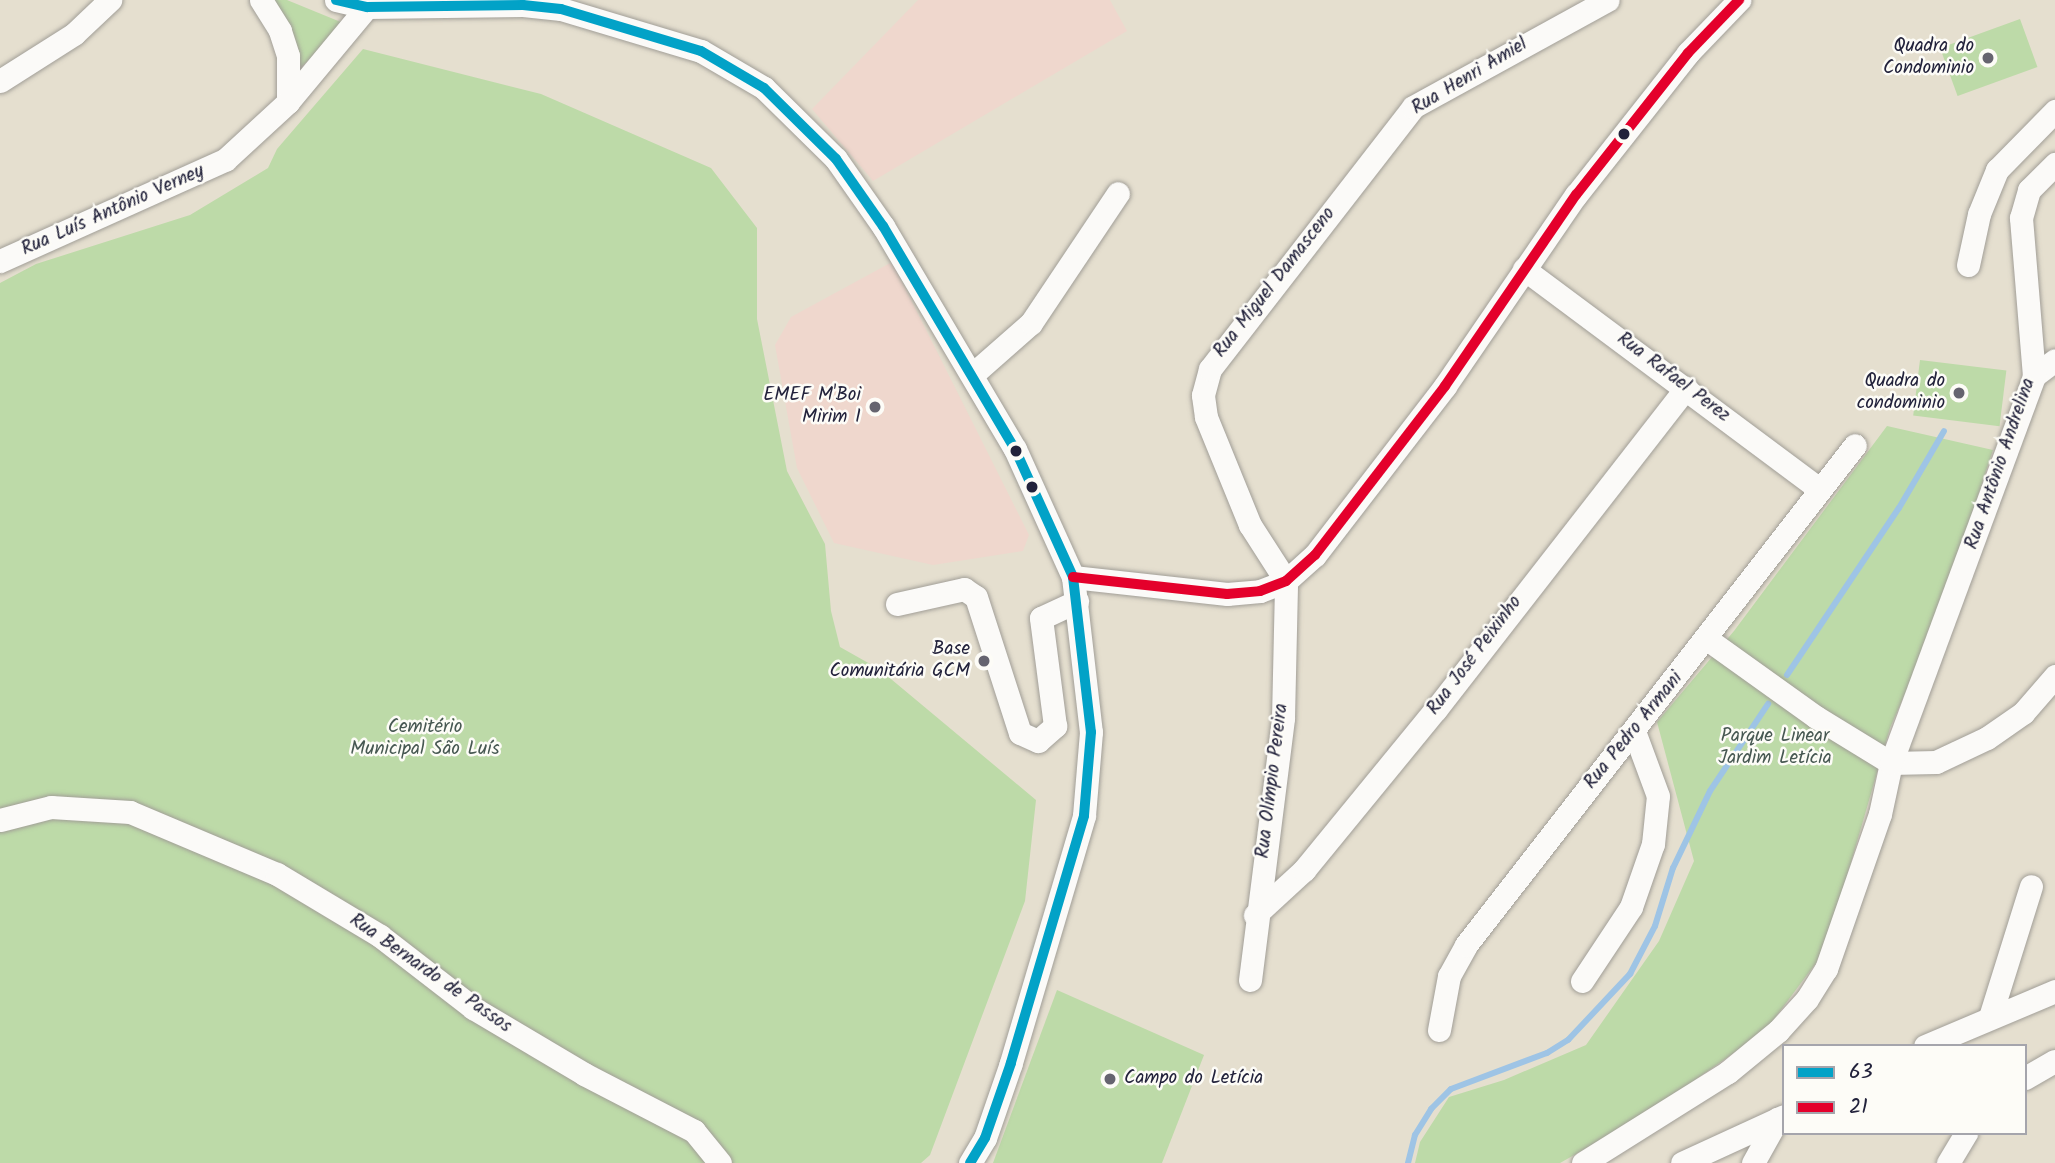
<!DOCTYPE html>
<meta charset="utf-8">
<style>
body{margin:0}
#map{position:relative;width:2055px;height:1163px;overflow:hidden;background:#e5dfcf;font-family:Kalam,sans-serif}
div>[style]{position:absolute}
.built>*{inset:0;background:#efd7cd}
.green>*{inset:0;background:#bddaa8;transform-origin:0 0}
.stream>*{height:6px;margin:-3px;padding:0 3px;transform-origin:3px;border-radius:3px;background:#9ec4e5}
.roads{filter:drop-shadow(0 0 2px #a19e97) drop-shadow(0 0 2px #a19e97)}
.minor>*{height:23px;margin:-11.5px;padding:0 11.5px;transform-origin:11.5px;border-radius:11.5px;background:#fbfaf8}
.bus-1>*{height:10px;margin:-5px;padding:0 5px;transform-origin:5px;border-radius:5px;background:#02a2c7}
.bus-2>*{height:10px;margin:-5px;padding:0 5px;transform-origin:5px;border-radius:5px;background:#e4002b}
.dots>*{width:19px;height:19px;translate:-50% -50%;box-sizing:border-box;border:4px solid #fdfcf7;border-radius:50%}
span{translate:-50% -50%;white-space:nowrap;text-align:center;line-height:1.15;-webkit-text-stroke:5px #fdfcf7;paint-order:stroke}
.poi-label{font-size:19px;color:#22223b}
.right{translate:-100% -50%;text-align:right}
.left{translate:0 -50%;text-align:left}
.street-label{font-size:19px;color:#22223b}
.park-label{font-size:19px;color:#475852}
.legend{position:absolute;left:1782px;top:1044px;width:245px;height:91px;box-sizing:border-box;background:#fdfcf7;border:2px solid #a5a5ac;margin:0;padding:9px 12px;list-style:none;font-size:21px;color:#22223b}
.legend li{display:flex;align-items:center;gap:14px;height:35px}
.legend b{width:35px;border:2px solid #a5a5ac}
</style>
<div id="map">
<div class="built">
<div style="clip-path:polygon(918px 0,1110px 0,1127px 31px,873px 181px,812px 109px)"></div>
<div style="clip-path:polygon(892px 262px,1029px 535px,1023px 551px,933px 565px,834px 543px,797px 468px,775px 345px,791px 317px)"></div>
</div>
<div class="green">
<div style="clip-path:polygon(273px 0,287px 0,348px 25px,301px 67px)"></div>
<div style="left:2020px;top:19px;width:51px;height:85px;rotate:70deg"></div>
<div style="clip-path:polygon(363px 49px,541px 94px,711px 168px,757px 228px,757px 319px,787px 471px,825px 544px,831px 611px,840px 647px,879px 669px,1036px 800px,1025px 901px,930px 1155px,921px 1163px,0 1163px,0 283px,36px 264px,190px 215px,268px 168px,277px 149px)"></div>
<div style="left:1920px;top:360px;width:87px;height:56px;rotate:7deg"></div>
<div style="clip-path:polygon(1887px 426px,1993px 450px,1935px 625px,1890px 728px,1834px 921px,1816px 963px,1765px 1031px,1645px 1115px,1560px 1163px,1415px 1163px,1420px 1142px,1449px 1097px,1504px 1080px,1586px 1045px,1659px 941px,1694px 861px,1657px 722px,1734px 631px)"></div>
<div style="clip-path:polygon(1057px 990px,1204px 1055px,1162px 1163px,993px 1163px)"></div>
</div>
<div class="stream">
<div style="left:1787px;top:675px;width:201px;rotate:-56.2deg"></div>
<div style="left:1899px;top:508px;width:89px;rotate:-59.7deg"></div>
<div style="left:1408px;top:1163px;width:29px;rotate:-76deg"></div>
<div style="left:1415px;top:1135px;width:31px;rotate:-58deg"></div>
<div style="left:1431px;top:1109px;width:28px;rotate:-45deg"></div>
<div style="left:1451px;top:1089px;width:103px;rotate:-20.6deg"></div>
<div style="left:1547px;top:1053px;width:25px;rotate:-32deg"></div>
<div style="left:1568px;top:1040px;width:91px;rotate:-46.8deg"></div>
<div style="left:1630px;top:974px;width:54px;rotate:-62.5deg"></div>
<div style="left:1655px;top:926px;width:61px;rotate:-72.8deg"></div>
<div style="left:1673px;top:868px;width:85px;rotate:-64.3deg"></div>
<div style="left:1710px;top:791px;width:105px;rotate:-56.3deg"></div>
</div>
<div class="roads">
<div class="minor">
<div style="left:261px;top:0;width:36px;rotate:58deg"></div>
<div style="left:280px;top:31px;width:26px;rotate:72deg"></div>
<div style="left:288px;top:56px;width:46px;rotate:90deg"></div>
<div style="left:336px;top:0;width:32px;rotate:13deg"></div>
<div style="left:367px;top:7px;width:156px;rotate:-0.7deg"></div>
<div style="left:523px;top:5px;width:38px;rotate:6deg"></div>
<div style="left:561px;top:9px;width:146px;rotate:16.7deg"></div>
<div style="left:701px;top:51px;width:73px;rotate:30.4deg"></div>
<div style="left:764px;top:88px;width:101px;rotate:44.6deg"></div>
<div style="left:836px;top:159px;width:82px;rotate:55deg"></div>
<div style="left:883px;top:226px;width:259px;rotate:59.4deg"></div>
<div style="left:1015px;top:449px;width:141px;rotate:65.6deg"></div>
<div style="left:1073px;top:577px;width:156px;rotate:83.4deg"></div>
<div style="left:1091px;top:732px;width:84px;rotate:94.8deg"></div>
<div style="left:1084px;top:816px;width:258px;rotate:106.5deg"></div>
<div style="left:1011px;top:1063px;width:79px;rotate:109.1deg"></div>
<div style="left:985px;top:1138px;width:29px;rotate:121deg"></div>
<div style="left:0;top:81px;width:88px;rotate:-32.4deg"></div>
<div style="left:74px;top:34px;width:50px;rotate:-43.4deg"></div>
<div style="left:0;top:261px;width:247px;rotate:-24.2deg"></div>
<div style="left:225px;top:160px;width:86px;rotate:-42.6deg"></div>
<div style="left:288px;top:102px;width:124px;rotate:-50.3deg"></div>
<div style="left:1968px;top:265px;width:52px;rotate:-77.8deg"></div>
<div style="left:1979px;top:214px;width:48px;rotate:-67.8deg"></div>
<div style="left:1997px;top:170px;width:83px;rotate:-45.5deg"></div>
<div style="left:1524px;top:269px;width:368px;rotate:36.7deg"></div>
<div style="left:973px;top:374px;width:77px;rotate:-41.3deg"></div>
<div style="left:1031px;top:323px;width:156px;rotate:-56.2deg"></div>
<div style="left:2034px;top:376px;width:26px;rotate:-37deg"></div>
<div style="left:1073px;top:577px;width:155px;rotate:6.3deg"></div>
<div style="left:1227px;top:594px;width:33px;rotate:-5deg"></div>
<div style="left:1260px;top:591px;width:28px;rotate:-21deg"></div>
<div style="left:1286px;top:581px;width:39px;rotate:-42deg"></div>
<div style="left:1315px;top:555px;width:213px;rotate:-52.4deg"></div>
<div style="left:1445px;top:386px;width:232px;rotate:-55.6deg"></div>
<div style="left:1576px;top:195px;width:181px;rotate:-51.7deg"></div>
<div style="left:1688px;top:53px;width:74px;rotate:-46.1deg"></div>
<div style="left:897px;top:604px;width:69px;rotate:-12.6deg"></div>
<div style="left:964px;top:589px;width:14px;rotate:34deg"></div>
<div style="left:976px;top:597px;width:143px;rotate:72.1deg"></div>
<div style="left:1020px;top:733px;width:20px;rotate:24deg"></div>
<div style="left:1038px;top:741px;width:23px;rotate:-41deg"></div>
<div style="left:1055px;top:726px;width:109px;rotate:-97.4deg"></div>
<div style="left:1041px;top:618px;width:40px;rotate:-25deg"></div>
<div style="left:1707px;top:639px;width:134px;rotate:35.6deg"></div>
<div style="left:1816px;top:717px;width:88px;rotate:31.5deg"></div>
<div style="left:1891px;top:763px;width:45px;rotate:-1.3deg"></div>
<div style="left:1936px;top:762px;width:56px;rotate:-25.2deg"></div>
<div style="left:1987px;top:738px;width:44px;rotate:-34.8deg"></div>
<div style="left:2023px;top:713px;width:49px;rotate:-49.1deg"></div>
<div style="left:0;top:820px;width:53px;rotate:-14.3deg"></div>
<div style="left:51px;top:807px;width:79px;rotate:3.6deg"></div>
<div style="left:130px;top:812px;width:160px;rotate:22.9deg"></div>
<div style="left:277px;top:874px;width:120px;rotate:31deg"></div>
<div style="left:380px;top:936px;width:118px;rotate:37.7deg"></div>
<div style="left:473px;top:1008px;width:129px;rotate:30.7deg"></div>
<div style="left:584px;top:1074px;width:124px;rotate:27.4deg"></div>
<div style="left:694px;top:1131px;width:41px;rotate:50.9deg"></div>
<div style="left:1255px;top:915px;width:67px;rotate:-42.6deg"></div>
<div style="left:1304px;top:870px;width:208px;rotate:-50.7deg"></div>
<div style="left:1436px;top:709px;width:407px;rotate:-52.1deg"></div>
<div style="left:1250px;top:980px;width:264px;rotate:-82.8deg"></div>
<div style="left:1283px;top:718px;width:137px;rotate:-88.7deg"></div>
<div style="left:1286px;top:581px;width:67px;rotate:-122.7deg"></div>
<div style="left:1250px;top:525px;width:117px;rotate:-112.2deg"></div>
<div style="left:1206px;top:417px;width:22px;rotate:-98deg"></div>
<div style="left:1203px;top:395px;width:27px;rotate:-75deg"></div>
<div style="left:1210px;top:369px;width:331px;rotate:-52.2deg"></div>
<div style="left:1413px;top:107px;width:222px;rotate:-28.8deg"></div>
<div style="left:1582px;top:981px;width:89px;rotate:-56.5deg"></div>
<div style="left:1631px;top:907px;width:67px;rotate:-70.8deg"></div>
<div style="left:1653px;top:844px;width:48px;rotate:-84.1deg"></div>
<div style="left:1658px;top:796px;width:69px;rotate:-110.3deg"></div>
<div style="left:1990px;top:1017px;width:137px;rotate:-72.6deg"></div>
<div style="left:1439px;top:1030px;width:55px;rotate:-79.5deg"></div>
<div style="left:1449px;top:976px;width:35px;rotate:-61deg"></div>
<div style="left:1466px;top:945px;width:633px;rotate:-52.12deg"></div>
<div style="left:1925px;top:1046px;width:141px;rotate:-22.9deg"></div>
<div style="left:2025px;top:1078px;width:34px;rotate:-30deg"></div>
<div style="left:1583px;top:1163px;width:171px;rotate:-32.1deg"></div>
<div style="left:1728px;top:1072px;width:65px;rotate:-39.4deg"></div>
<div style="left:1778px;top:1031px;width:43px;rotate:-47.8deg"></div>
<div style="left:1807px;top:999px;width:36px;rotate:-58deg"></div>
<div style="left:1826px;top:969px;width:164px;rotate:-70.8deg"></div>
<div style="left:1880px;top:814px;width:52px;rotate:-77.8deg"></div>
<div style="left:1891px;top:763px;width:413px;rotate:-69.7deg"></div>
<div style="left:2034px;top:376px;width:159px;rotate:-94.7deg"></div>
<div style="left:2021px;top:218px;width:29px;rotate:-74deg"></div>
<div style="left:2029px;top:190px;width:37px;rotate:-45deg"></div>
<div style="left:1682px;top:1163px;width:112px;rotate:-24.7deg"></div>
<div style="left:1753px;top:1163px;width:51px;rotate:-60.9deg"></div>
<div style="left:1948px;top:1163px;width:35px;rotate:-59deg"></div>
</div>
</div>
<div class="bus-1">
<div style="left:336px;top:0;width:32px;rotate:13deg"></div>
<div style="left:367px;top:7px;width:156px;rotate:-0.7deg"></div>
<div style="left:523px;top:5px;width:38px;rotate:6deg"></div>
<div style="left:561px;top:9px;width:146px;rotate:16.7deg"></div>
<div style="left:701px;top:51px;width:73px;rotate:30.4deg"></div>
<div style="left:764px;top:88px;width:101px;rotate:44.6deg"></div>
<div style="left:836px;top:159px;width:82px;rotate:55deg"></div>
<div style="left:883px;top:226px;width:259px;rotate:59.4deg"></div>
<div style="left:1015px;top:449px;width:141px;rotate:65.6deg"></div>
<div style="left:1073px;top:577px;width:156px;rotate:83.4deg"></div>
<div style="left:1091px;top:732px;width:84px;rotate:94.8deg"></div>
<div style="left:1084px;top:816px;width:258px;rotate:106.5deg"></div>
<div style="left:1011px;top:1063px;width:79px;rotate:109.1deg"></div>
<div style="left:985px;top:1138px;width:29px;rotate:121deg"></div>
</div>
<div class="bus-2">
<div style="left:1073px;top:577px;width:155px;rotate:6.3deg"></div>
<div style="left:1227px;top:594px;width:33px;rotate:-5deg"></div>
<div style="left:1260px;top:591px;width:28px;rotate:-21deg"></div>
<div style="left:1286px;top:581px;width:39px;rotate:-42deg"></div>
<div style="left:1315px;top:555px;width:213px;rotate:-52.4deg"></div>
<div style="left:1445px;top:386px;width:232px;rotate:-55.6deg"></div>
<div style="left:1576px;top:195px;width:181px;rotate:-51.7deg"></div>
<div style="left:1688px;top:53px;width:74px;rotate:-46.1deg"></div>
</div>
<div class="dots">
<div style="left:1988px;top:58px;background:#66646f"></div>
<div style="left:1624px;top:134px;background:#22223b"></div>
<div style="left:1959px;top:393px;background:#66646f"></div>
<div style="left:875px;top:407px;background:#66646f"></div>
<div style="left:1016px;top:451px;background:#22223b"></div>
<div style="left:1032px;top:487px;background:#22223b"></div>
<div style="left:984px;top:661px;background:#66646f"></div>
<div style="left:1110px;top:1079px;background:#66646f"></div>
</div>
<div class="poi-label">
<span class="right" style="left:1974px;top:58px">Quadra do<br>Condominio</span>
<span class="right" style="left:1945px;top:393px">Quadra do<br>condominio</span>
<span class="right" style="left:861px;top:407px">EMEF M'Boi<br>Mirim I</span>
<span class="right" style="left:970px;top:661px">Base<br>Comunitária GCM</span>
<span class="left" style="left:1124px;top:1079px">Campo do Letícia</span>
</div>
<div class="street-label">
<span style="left:1470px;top:77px;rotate:-31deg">Rua Henri Amiel</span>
<span style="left:113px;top:211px;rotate:-24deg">Rua Luís Antônio Verney</span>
<span style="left:1275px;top:283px;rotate:-52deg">Rua Miguel Damasceno</span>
<span style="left:1673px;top:378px;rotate:37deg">Rua Rafael Perez</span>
<span style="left:2001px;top:464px;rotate:-71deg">Rua Antônio Andrelina</span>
<span style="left:1475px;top:656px;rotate:-53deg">Rua José Peixinho</span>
<span style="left:1634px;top:731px;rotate:-51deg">Rua Pedro Armani</span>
<span style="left:1273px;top:781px;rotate:-83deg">Rua Olímpio Pereira</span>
<span style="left:430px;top:974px;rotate:35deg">Rua Bernardo de Passos</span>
</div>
<div class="park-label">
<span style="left:425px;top:739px">Cemitério<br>Municipal São Luís</span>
<span style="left:1775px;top:748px">Parque Linear<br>Jardim Letícia</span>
</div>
<ul class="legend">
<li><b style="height:9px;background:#02a2c7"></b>63</li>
<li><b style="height:9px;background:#e4002b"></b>21</li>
</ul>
</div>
